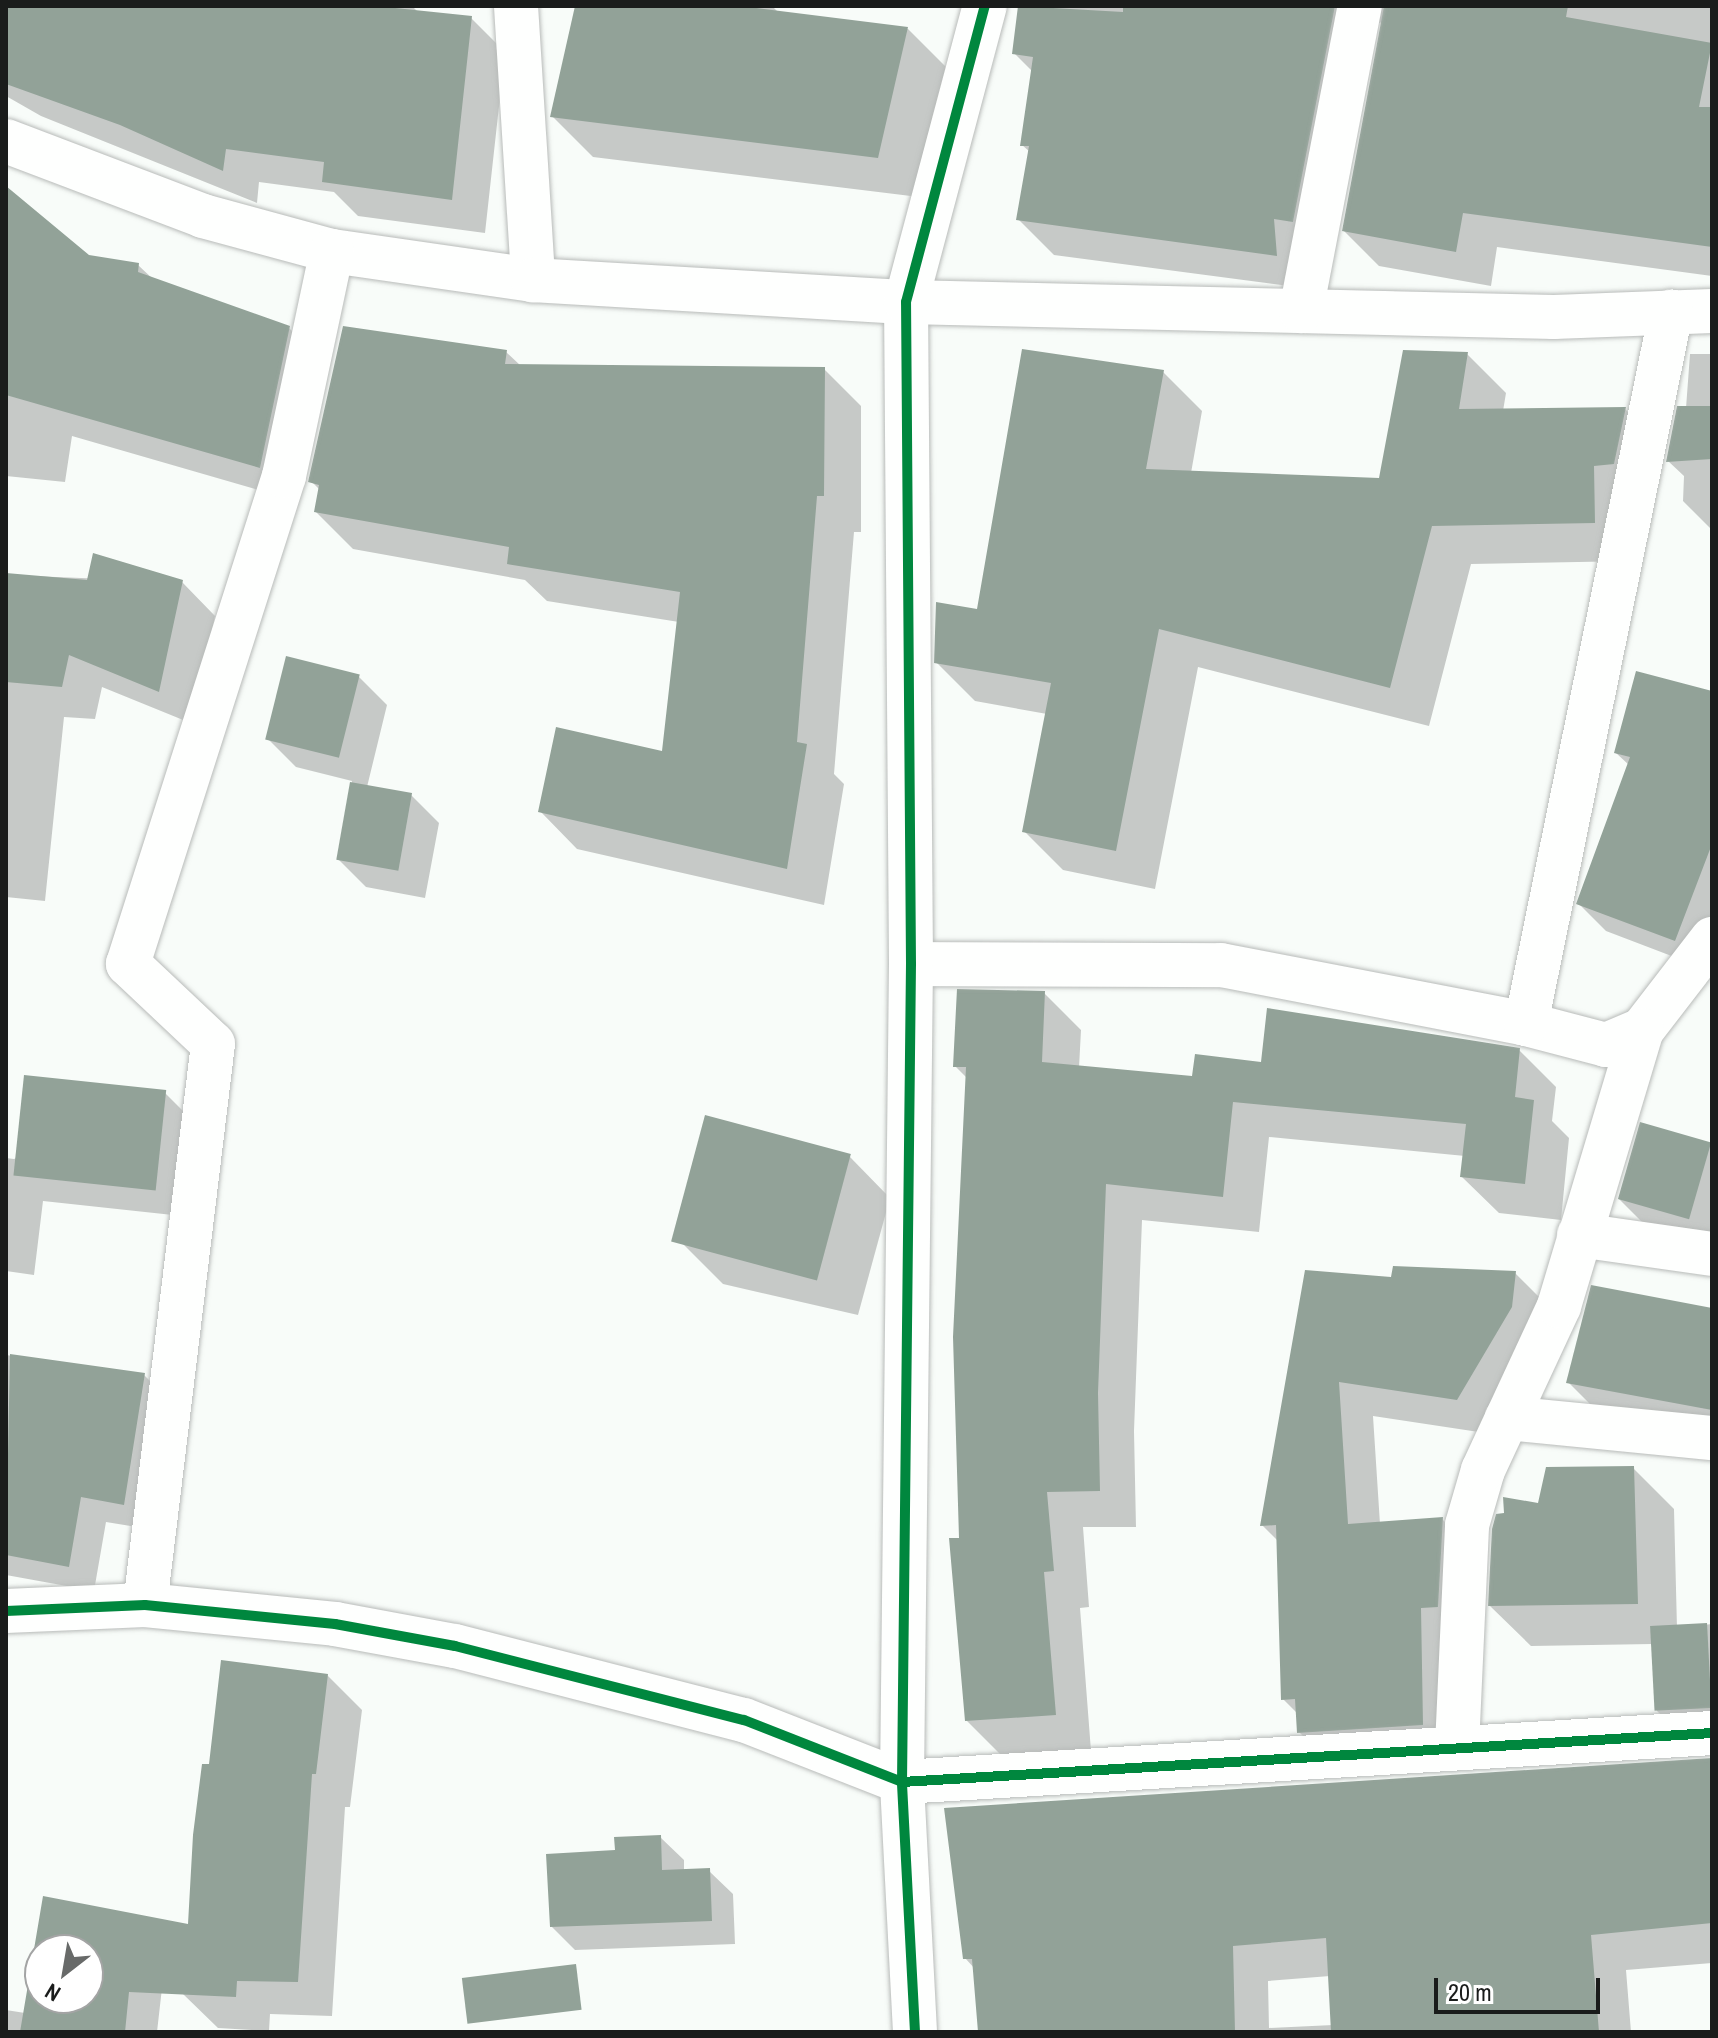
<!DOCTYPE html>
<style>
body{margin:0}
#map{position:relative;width:1718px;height:2038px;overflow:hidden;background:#f8fcf9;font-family:"Archivo Narrow",sans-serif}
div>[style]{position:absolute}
.shadow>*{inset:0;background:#0003}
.building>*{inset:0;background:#92a298;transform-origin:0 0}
.roads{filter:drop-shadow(0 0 2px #b8bbb9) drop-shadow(0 0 2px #b8bbb9)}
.minor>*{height:44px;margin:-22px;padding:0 22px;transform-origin:22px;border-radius:22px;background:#fefffe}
.cycleway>*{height:10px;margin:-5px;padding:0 5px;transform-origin:5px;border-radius:5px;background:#00873e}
span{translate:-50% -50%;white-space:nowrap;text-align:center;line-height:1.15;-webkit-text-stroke:8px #fff;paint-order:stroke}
.frame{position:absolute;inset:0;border:8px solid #1a1c1b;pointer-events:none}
.north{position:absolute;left:24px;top:1934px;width:80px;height:80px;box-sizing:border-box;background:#fff;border:2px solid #a3a4a4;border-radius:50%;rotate:211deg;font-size:22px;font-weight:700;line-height:32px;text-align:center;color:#1a1c1b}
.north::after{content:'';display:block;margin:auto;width:28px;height:36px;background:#686a69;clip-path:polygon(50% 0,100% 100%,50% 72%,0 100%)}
.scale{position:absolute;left:1434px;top:1978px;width:166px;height:36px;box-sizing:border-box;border:4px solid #1a1c1b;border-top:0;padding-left:10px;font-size:24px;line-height:28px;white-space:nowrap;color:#1a1c1b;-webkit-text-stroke:6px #fff;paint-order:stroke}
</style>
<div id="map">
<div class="shadow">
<div style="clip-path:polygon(6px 6px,412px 6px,419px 13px,471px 18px,505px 52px,485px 233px,358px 216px,334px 192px,259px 182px,257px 203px,41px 116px,6px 96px)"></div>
<div style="clip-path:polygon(577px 6px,772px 6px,779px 13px,908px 29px,948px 69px,919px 197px,593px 157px,553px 117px)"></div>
<div style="clip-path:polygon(1020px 6px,1712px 6px,1712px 276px,1497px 247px,1491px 286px,1379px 266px,1344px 231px,1385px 21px,1376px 24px,1311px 289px,1054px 255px,1019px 220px,1030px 152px,1022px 145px,1033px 72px,1014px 53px)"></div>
<div style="clip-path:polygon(6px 198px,88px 257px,138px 265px,154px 280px,289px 328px,323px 362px,293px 500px,72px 436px,65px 482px,6px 476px)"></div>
<div style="clip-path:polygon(506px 352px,521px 366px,824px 369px,861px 406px,861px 532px,854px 532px,834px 774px,844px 784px,824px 905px,577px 849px,540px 811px,664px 753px,679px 622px,547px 601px,525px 580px,353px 549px,316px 512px,320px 490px,311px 481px)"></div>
<div style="clip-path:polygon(1467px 354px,1506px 393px,1503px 411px,1625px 409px,1664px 448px,1633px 561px,1471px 564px,1429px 726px,1198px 667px,1155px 889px,1063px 870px,1024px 831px,1047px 714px,975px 701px,936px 662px,938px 604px,979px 612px,1163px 372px,1202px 411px,1191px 473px,1381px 480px)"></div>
<div style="clip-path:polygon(1690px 354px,1712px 354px,1712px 530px,1683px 501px,1684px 476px,1668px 461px,1686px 408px)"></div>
<div style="clip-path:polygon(6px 575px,182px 582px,215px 616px,193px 724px,102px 687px,95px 719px,64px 717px,45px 901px,6px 897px)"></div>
<div style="clip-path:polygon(359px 677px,387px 705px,367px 787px,411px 795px,439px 823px,425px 898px,366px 887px,338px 859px,352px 781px,296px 767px,268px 739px)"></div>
<div style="clip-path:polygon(1712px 694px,1712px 945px,1703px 968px,1606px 931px,1578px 903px,1629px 765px,1616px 753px)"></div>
<div style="clip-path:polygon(1044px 993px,1081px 1030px,1079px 1068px,1194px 1079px,1263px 1065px,1519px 1050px,1556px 1087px,1552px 1121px,1569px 1138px,1561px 1220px,1499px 1213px,1462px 1177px,1465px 1156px,1269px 1137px,1259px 1232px,1142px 1220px,1134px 1431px,1136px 1527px,1083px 1527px,1089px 1607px,1080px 1608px,1091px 1751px,1003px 1757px,966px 1720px,961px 1540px,968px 1079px,955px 1066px)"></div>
<div style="clip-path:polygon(165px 1093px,192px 1120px,182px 1216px,43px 1201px,34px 1275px,6px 1271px,6px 1158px,14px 1159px)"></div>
<div style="clip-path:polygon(1642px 1124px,1712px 1145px,1712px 1247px,1653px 1233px,1619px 1199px)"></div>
<div style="clip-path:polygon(850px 1157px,890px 1198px,858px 1315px,723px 1284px,682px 1243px)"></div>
<div style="clip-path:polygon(1515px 1273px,1550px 1308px,1492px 1434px,1373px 1416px,1380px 1524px,1442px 1519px,1477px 1554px,1457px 1760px,1334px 1767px,1299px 1732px,1298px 1714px,1283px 1699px,1278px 1541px,1262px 1525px,1393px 1279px)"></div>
<div style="clip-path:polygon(1712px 1310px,1712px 1436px,1602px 1416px,1568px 1382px)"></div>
<div style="clip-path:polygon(6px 1355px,144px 1375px,169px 1400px,149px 1529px,106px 1522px,94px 1591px,6px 1575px)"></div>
<div style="clip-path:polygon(1633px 1468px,1674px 1509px,1677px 1628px,1712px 1624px,1712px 1745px,1693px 1746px,1657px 1711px,1653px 1644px,1531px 1646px,1490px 1606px,1539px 1505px)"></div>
<div style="clip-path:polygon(327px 1675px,362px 1710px,350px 1807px,345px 1807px,332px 2016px,270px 2014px,269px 2031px,218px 2028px,183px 1994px,210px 1767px)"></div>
<div style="clip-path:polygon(evenodd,1712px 1760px,1712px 1963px,1626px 1970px,1631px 2032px,980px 2032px,975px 1969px,965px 1958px,1712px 1760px,1330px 1976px,1333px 2025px,1269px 2028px,1268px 1981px,1330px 1976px)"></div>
<div style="clip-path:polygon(660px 1837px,684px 1860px,684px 1871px,709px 1871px,733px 1894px,735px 1944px,575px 1950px,551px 1926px,617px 1852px)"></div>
<div style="clip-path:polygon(evenodd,44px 1899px,167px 1944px,157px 2032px,6px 2032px,6px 2010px,25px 2013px,44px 1899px,40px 1950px,88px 1950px,88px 1998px,40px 1998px,40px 1950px)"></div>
</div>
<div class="building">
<div style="clip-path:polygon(6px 6px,376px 6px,472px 16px,452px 200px,322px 182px,324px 162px,226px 149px,223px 171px,120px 125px,6px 84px)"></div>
<div style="clip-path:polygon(575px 6px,741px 6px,908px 27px,878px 158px,550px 117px)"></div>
<div style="clip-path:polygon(1018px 6px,1123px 12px,1123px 6px,1335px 6px,1293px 222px,1274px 219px,1277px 256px,1016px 220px,1029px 146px,1020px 146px,1033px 57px,1012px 54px)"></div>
<div style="clip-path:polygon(1384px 6px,1568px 6px,1566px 17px,1712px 43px,1699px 107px,1712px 107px,1712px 247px,1463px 213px,1456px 252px,1342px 231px)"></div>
<div style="clip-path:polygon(6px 186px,89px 255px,139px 263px,138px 272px,290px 326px,260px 468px,6px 395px)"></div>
<div style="clip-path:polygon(343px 326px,507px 350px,505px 364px,825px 367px,824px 496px,817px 496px,797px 742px,807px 744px,787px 869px,538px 812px,556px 727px,662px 751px,680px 592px,507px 564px,509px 547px,314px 512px,319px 485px,308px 482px)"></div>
<div style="clip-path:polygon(1022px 349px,1164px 370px,1146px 469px,1379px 478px,1403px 350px,1468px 352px,1459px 409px,1626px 407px,1614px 464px,1594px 466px,1595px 523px,1432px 526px,1390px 688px,1159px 629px,1116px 851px,1022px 832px,1051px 683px,934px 663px,936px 602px,977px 609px)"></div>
<div style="clip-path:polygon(1677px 406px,1712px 406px,1712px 459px,1666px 462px)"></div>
<div style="clip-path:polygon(93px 553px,183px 580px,159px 692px,69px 655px,62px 687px,6px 682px,6px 573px,87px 580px)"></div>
<div style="left:286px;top:656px;width:76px;height:86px;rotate:14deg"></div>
<div style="clip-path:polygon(1636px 671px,1712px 691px,1712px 844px,1675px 941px,1576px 904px,1630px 757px,1614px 753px)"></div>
<div style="left:350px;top:782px;width:63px;height:79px;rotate:10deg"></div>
<div style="clip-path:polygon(957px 989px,1045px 991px,1042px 1062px,1192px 1076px,1195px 1054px,1261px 1062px,1267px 1008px,1520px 1048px,1515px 1097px,1534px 1100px,1525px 1184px,1460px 1177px,1466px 1124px,1233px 1102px,1223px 1197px,1106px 1184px,1098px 1393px,1100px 1491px,1047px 1492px,1054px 1571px,1044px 1572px,1056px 1715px,965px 1721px,949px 1538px,959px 1538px,953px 1337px,966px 1067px,953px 1067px)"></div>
<div style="left:24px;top:1075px;width:143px;height:101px;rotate:6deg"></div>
<div style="left:705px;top:1115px;width:151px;height:131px;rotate:15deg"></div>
<div style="left:1640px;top:1122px;width:74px;height:80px;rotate:16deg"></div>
<div style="clip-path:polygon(1393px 1266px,1516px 1271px,1512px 1307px,1457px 1400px,1339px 1382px,1348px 1524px,1443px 1517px,1438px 1607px,1421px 1608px,1423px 1725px,1297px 1733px,1295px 1699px,1281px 1700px,1276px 1525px,1260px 1526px,1305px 1270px,1391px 1277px)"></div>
<div style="clip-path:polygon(1591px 1285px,1712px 1308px,1712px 1410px,1566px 1383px)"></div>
<div style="clip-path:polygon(10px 1354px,145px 1373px,124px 1505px,81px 1497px,69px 1567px,6px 1555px)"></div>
<div style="clip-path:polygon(1634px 1466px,1638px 1604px,1488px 1606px,1492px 1529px,1496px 1514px,1504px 1513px,1503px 1497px,1538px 1503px,1546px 1467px)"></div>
<div style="left:1707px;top:1623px;width:85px;height:57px;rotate:87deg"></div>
<div style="clip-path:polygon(evenodd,221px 1660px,328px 1674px,316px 1774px,312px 1774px,298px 1982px,237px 1981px,236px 1997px,129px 1992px,125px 2032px,20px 2032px,43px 1896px,188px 1924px,193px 1835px,202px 1764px,209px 1764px,221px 1660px,40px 1950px,88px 1950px,88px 1998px,40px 1998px,40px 1950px)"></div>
<div style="clip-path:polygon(1712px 1758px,1712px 1923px,1591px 1935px,1599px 2032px,1331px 2032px,1326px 1938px,1233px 1946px,1235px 2032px,978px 2032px,972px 1959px,963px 1959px,944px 1808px)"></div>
<div style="clip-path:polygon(661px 1835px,662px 1870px,710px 1868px,712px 1921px,550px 1927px,546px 1854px,615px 1850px,614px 1837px)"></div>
<div style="left:576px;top:1964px;width:46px;height:115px;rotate:83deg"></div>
</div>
<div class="roads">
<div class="minor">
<div style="left:516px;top:6px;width:275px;rotate:86.4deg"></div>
<div style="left:6px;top:141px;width:211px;rotate:20.8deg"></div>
<div style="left:203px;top:216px;width:134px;rotate:15.2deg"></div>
<div style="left:332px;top:251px;width:203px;rotate:8.2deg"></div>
<div style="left:533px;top:280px;width:374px;rotate:3.4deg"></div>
<div style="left:906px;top:302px;width:648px;rotate:1.33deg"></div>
<div style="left:1554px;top:317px;width:158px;rotate:-2.2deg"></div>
<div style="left:1301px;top:311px;width:311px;rotate:-79.1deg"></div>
<div style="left:911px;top:964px;width:310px;rotate:0.2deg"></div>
<div style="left:1221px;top:965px;width:311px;rotate:10.9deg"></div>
<div style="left:1526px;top:1024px;width:83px;rotate:14.7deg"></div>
<div style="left:1606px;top:1045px;width:39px;rotate:-23deg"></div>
<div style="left:1642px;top:1030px;width:115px;rotate:-52.4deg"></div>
<div style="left:1526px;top:1024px;width:727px;rotate:-78.49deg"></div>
<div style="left:1579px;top:1235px;width:134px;rotate:8.1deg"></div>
<div style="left:1507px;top:1418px;width:206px;rotate:5.6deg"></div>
<div style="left:145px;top:1605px;width:565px;rotate:-83.09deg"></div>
<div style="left:213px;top:1044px;width:117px;rotate:-136.7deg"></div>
<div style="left:128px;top:964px;width:512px;rotate:-72.27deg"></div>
<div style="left:284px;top:476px;width:230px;rotate:-78deg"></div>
<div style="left:6px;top:1611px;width:139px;rotate:-2.5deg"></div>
<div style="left:145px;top:1605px;width:191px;rotate:5.7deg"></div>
<div style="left:335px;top:1624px;width:122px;rotate:10.4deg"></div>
<div style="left:455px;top:1646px;width:298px;rotate:14.4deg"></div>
<div style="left:744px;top:1720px;width:170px;rotate:21.4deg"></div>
<div style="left:902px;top:1782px;width:811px;rotate:-3.46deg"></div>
<div style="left:1457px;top:1747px;width:222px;rotate:-87.4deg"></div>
<div style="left:1467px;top:1525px;width:57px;rotate:-73.8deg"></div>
<div style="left:1483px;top:1470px;width:181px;rotate:-65.1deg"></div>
<div style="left:1559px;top:1306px;width:288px;rotate:-73.3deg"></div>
<div style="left:915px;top:2032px;width:250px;rotate:-93deg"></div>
<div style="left:902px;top:1782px;width:818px;rotate:-89.37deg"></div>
<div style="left:911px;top:964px;width:662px;rotate:-90.43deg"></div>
<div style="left:906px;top:302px;width:306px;rotate:-75.1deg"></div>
</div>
</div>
<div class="cycleway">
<div style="left:6px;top:1611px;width:139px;rotate:-2.5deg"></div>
<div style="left:145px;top:1605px;width:191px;rotate:5.7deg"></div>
<div style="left:335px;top:1624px;width:122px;rotate:10.4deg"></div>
<div style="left:455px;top:1646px;width:298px;rotate:14.4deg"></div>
<div style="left:744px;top:1720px;width:170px;rotate:21.4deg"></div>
<div style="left:902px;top:1782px;width:811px;rotate:-3.46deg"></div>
<div style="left:915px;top:2032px;width:250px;rotate:-93deg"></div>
<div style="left:902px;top:1782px;width:818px;rotate:-89.37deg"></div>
<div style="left:911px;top:964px;width:662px;rotate:-90.43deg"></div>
<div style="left:906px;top:302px;width:306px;rotate:-75.1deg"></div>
</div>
<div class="frame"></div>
<div class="north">N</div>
<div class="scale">20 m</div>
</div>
